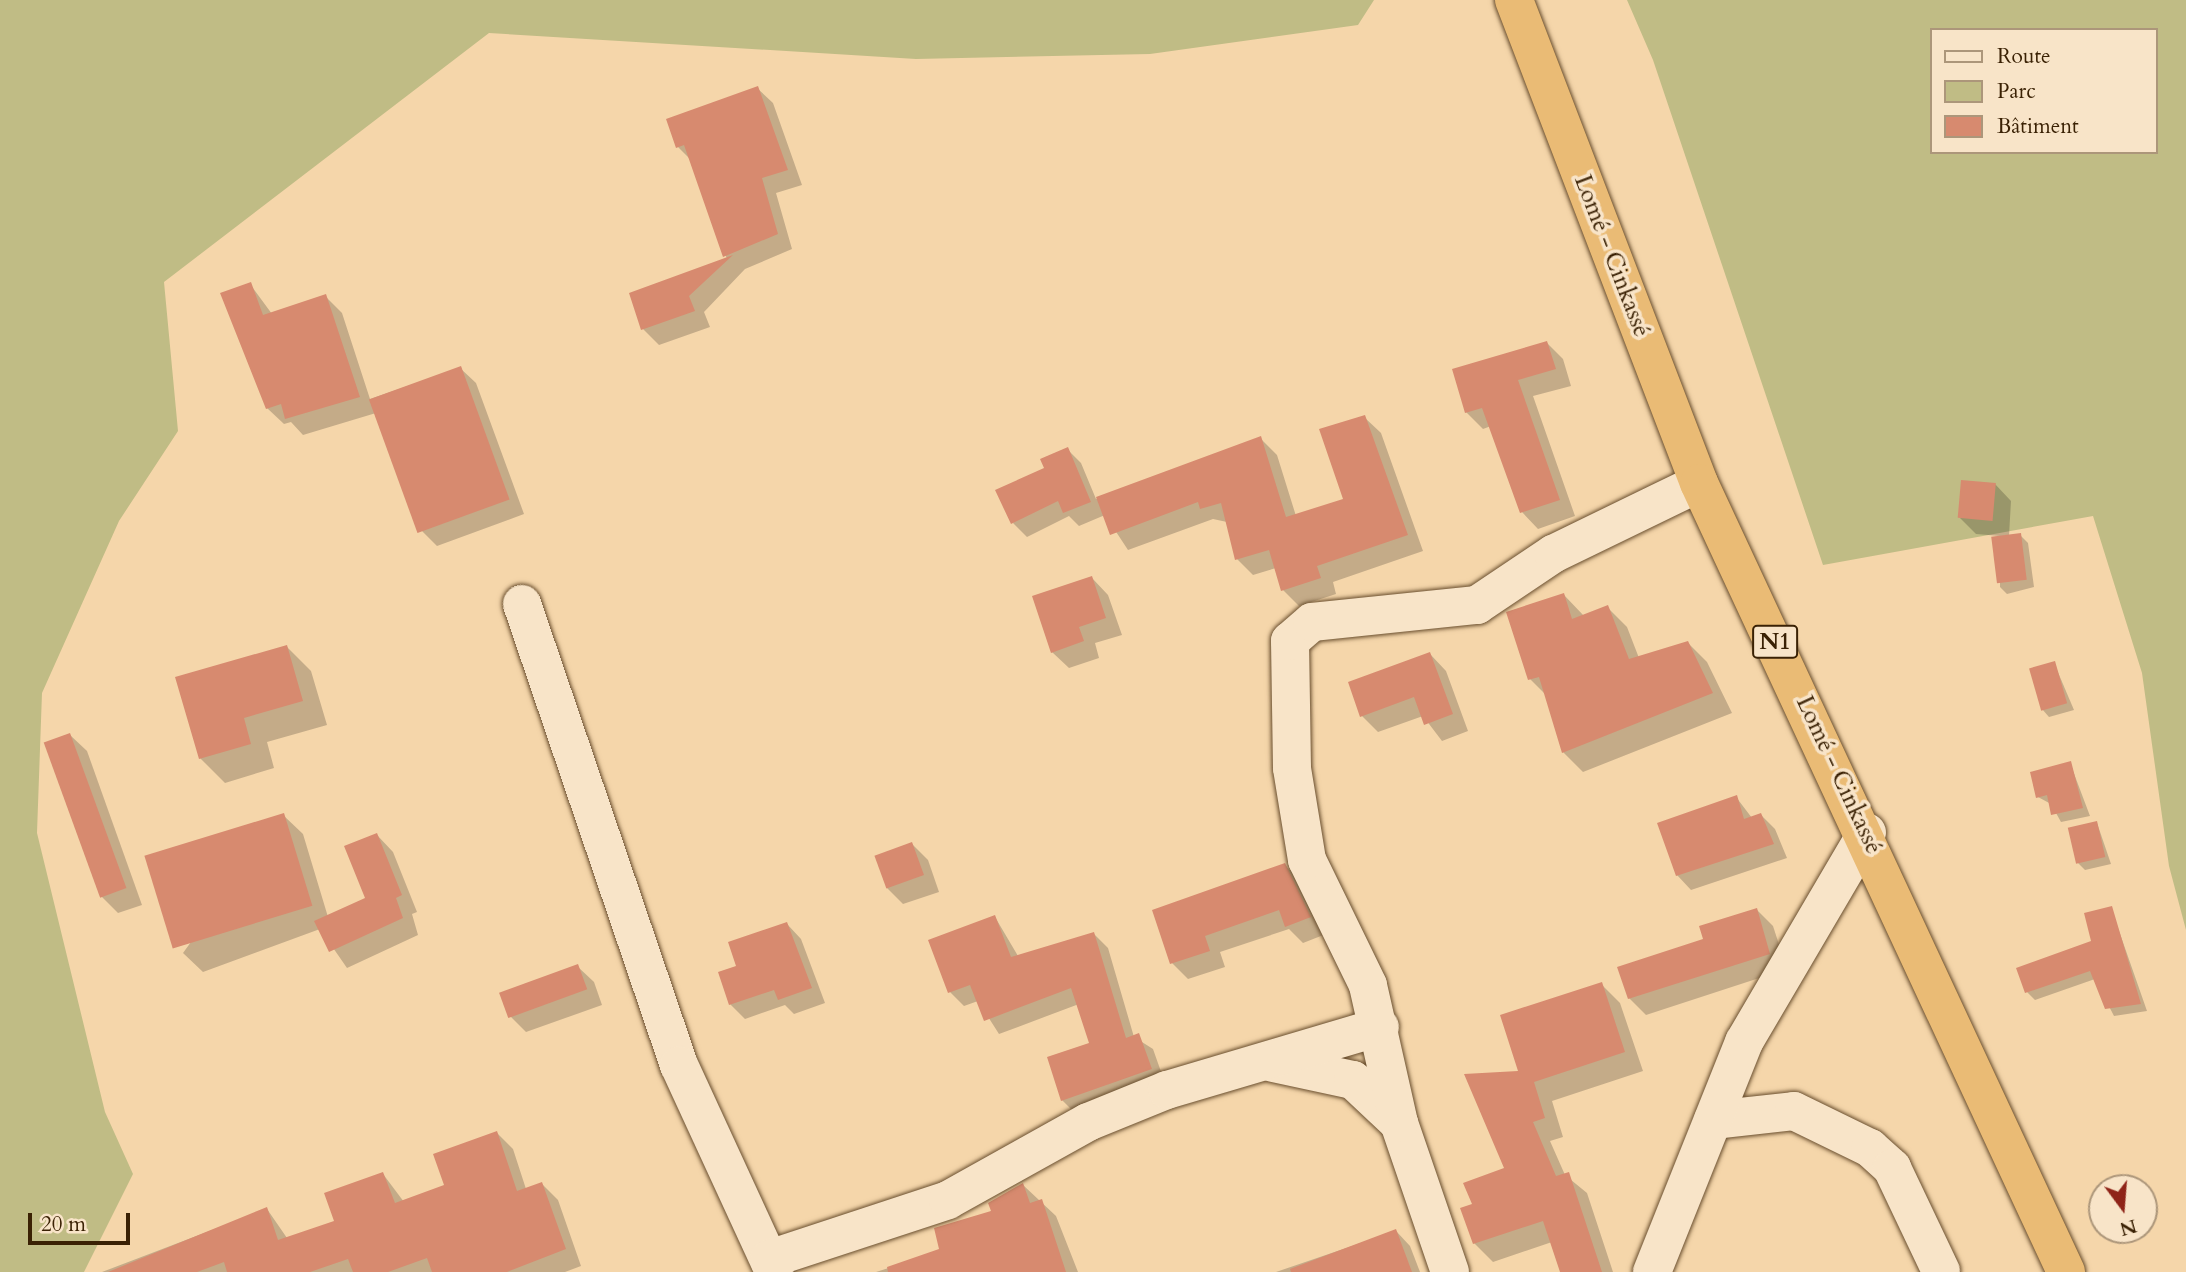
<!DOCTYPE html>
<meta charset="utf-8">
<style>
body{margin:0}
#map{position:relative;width:2186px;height:1272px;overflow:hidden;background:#f5d6aa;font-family:Cardo,serif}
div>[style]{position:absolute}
.green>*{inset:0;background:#c0bc85}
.shadow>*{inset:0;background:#0003}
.building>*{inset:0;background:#d78a6f;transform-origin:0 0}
.roads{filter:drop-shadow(0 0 2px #694e2e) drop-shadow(0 0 2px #694e2e)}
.minor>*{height:38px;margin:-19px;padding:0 19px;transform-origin:19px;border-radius:19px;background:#f8e4c8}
.trunk>*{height:38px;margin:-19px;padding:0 19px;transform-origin:19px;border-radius:19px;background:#eabb75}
span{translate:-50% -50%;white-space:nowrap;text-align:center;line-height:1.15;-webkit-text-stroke:7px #f8e4c8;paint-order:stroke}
.shield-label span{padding:2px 5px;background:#f8e4c8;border:2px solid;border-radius:5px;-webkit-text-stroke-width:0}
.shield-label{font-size:23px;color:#3a2104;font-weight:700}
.street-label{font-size:24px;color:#3a2104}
.legend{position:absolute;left:1930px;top:28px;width:228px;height:126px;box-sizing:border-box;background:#f8e4c8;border:2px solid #ac967a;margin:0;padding:9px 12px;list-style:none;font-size:21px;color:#3a2104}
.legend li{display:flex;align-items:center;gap:14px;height:35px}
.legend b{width:35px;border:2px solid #ac967a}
.north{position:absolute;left:2088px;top:1174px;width:70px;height:70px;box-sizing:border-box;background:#f8e4c8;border:2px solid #ac967a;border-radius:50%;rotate:164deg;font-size:19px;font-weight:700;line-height:28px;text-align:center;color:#3a2104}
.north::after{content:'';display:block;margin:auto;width:24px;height:32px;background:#8f2418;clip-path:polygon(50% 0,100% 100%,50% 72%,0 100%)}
.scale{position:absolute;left:28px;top:1213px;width:102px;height:32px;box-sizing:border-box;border:4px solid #3a2104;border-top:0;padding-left:9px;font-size:21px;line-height:24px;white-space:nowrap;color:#3a2104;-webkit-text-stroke:5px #f8e4c8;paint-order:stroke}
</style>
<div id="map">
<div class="green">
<div style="clip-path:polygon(0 0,1374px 0,1358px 25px,1150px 54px,916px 59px,489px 33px,164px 282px,178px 431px,119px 521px,42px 693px,37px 833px,105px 1112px,133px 1174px,84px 1272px,0 1272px)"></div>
<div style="clip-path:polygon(evenodd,1627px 0,2186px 0,2186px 930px,2169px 866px,2142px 673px,2093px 516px,1823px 565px,1653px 60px,1627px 0,1932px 30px,2156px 30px,2156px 152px,1932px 152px,1932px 30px)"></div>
</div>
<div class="shadow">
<div style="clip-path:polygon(757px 88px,773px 103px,802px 185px,776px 193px,792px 249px,745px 269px,704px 312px,710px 327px,659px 345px,643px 329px,727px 259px,691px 160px,678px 147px)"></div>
<div style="clip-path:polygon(250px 284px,272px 314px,325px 296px,342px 313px,370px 399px,460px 368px,476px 383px,524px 514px,437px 546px,422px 531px,376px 413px,303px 435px,291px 422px,284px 424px,267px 408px)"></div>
<div style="clip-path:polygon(1547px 343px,1563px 359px,1571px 386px,1533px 396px,1575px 516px,1538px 529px,1522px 512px,1491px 426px,1483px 429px,1466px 412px)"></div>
<div style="clip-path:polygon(1364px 417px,1381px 433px,1423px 551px,1333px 582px,1336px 594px,1299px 606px,1283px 590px,1276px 568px,1253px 575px,1237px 559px,1227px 522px,1213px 519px,1128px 550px,1105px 515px,1079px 526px,1069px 516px,1027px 537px,1013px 523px,1047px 469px,1067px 449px,1081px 463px,1096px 499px,1260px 438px,1277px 455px,1296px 516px,1345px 501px)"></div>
<div style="clip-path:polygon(1995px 484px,2011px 501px,2009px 536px,2020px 535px,2028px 543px,2034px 587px,2007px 594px,2000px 587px,2000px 536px,1976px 534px,1960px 518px)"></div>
<div style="clip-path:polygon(1092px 578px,1108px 595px,1122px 635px,1095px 643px,1099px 658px,1069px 668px,1052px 652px)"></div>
<div style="clip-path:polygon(1564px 595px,1584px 616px,1607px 607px,1627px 627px,1639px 658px,1688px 643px,1707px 662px,1732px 713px,1583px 772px,1563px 752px,1547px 696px,1530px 679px)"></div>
<div style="clip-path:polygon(287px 647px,311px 671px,327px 725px,267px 742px,274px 768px,225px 783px,200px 758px)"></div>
<div style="clip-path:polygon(1430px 654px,1446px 671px,1468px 731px,1442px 741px,1423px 716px,1378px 732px,1362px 716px)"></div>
<div style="clip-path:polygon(2054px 663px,2074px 710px,2049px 717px,2042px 709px)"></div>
<div style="clip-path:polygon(70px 735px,87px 751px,142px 905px,118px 913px,102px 897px)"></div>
<div style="clip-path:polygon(2070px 763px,2090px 816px,2061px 822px,2051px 804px,2038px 797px)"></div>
<div style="clip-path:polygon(1736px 797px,1752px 818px,1761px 815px,1775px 829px,1787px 858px,1691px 890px,1677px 875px)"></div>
<div style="clip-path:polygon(283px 815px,303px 834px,328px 917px,368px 898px,377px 835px,393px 852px,417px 912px,412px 914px,418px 935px,347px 968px,320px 929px,203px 972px,183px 953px)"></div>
<div style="clip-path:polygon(2097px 823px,2111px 864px,2085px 870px,2077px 862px)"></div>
<div style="clip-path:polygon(912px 844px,928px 860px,939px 892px,903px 904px,887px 888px,876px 856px)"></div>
<div style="clip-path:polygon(1285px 865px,1301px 882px,1326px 934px,1303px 943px,1289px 929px,1220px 952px,1225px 967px,1188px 979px,1172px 963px)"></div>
<div style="clip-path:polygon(2111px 908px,2147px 1011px,2114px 1016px,2095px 979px,2035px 1000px,2027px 992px,2093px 942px)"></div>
<div style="clip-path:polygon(1757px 910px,1773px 926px,1787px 969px,1646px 1015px,1629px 998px)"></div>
<div style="clip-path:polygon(995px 917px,1018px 956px,1094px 934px,1108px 948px,1134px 1037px,1153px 1049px,1165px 1083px,1076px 1114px,1062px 1100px,1091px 1044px,1079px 1004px,999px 1034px,978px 1001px,964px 1006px,950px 992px)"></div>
<div style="clip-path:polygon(787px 924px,801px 939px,825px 1003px,794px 1014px,785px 1005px,745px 1019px,730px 1004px,738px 967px)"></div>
<div style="clip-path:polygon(577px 966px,594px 982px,602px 1005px,526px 1032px,510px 1016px,501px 993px)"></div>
<div style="clip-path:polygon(1601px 984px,1620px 1003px,1643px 1071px,1552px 1101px,1563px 1137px,1550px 1141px,1565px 1175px,1587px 1193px,1613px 1272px,1562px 1272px,1552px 1242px,1493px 1262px,1474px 1243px,1474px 1205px,1506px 1169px,1520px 1072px)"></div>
<div style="clip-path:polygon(497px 1133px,513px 1149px,526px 1189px,542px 1184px,558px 1200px,581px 1266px,565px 1272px,102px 1272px,267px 1209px,287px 1238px,336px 1222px,383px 1174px,404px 1202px,446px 1186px)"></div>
<div style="clip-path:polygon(1023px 1185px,1056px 1216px,1078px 1272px,876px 1272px,942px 1251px)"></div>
<div style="clip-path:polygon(1396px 1231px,1410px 1246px,1420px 1272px,1276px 1272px)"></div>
</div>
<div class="building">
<div style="clip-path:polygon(758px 86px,788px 170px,762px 178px,778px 234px,723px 257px,684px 145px,676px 148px,666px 119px)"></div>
<div style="clip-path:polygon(733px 255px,689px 296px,695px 311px,641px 330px,629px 293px)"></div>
<div style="clip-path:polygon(251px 282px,263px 315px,326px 294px,360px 397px,285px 419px,281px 404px,266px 409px,220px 293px)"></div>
<div style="clip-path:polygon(1547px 341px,1556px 369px,1518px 380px,1560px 500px,1520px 513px,1482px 408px,1465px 413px,1452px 369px)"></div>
<div style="left:461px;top:366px;width:142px;height:98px;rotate:70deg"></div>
<div style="clip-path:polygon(1365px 415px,1408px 535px,1317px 566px,1321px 578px,1281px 591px,1269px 550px,1235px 560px,1221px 503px,1200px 509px,1198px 502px,1110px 535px,1096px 497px,1261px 436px,1286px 517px,1343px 499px,1319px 429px)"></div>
<div style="clip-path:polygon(1068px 447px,1091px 502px,1063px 513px,1058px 501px,1011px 524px,995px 490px,1044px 468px,1040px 459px)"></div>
<div style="left:1961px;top:480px;width:35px;height:38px;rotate:5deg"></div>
<div style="left:2021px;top:533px;width:47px;height:30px;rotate:83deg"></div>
<div style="clip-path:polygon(1092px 576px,1106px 618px,1079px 627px,1084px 641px,1051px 653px,1032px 596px)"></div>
<div style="clip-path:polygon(1564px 593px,1572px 619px,1608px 605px,1629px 659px,1688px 641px,1713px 693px,1562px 753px,1539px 677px,1528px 680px,1506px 612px)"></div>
<div style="clip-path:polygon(287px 645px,303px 701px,244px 718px,251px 744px,199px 759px,175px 677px)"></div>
<div style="clip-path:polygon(1430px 652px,1453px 714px,1424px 725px,1414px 697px,1360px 717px,1348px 682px)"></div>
<div style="left:2055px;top:661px;width:44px;height:27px;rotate:74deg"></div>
<div style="left:70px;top:733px;width:165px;height:28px;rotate:70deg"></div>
<div style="clip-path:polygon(2071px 761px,2083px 808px,2051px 815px,2047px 795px,2036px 798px,2030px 772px)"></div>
<div style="clip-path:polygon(1737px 795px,1744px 819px,1761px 813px,1774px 844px,1676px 876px,1657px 823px)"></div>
<div style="left:284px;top:813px;width:97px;height:146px;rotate:73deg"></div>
<div style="left:2097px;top:821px;width:37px;height:30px;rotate:77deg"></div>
<div style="clip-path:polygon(377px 833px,402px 895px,396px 898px,403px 918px,329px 952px,314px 921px,365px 898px,344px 846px)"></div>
<div style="left:912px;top:842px;width:35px;height:40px;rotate:70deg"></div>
<div style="clip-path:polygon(1285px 863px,1311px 917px,1285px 927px,1279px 910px,1205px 936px,1210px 951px,1170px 964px,1152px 910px)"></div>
<div style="clip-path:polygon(2112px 906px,2141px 1004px,2105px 1009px,2090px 971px,2025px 993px,2016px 968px,2091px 941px,2084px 913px)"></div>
<div style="clip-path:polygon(1757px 908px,1770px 954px,1628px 999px,1617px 967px,1703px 939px,1699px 926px)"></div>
<div style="clip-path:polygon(995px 915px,1011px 957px,1094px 932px,1126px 1038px,1139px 1033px,1152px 1069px,1061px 1101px,1047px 1057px,1089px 1043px,1071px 988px,984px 1021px,970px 985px,948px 993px,928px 940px)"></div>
<div style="clip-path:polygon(787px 922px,812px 988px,778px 1000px,774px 990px,729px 1005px,718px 972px,736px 966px,728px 942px)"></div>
<div style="left:578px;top:964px;width:27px;height:84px;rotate:70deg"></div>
<div style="clip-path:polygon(1602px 982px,1625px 1052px,1534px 1082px,1545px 1118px,1533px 1122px,1556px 1176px,1569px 1172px,1602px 1272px,1560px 1272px,1543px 1221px,1473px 1244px,1460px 1208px,1472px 1204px,1463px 1183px,1504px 1168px,1464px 1074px,1518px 1071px,1500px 1015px)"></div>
<div style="clip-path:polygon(497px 1131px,517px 1191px,542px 1182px,566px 1249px,507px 1272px,432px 1272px,427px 1258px,388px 1272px,353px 1272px,348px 1259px,310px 1272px,227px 1272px,224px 1262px,197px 1272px,108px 1272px,267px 1207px,278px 1240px,334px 1221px,324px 1193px,383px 1172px,395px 1203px,444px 1185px,433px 1154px)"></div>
<div style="clip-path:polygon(1023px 1183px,1030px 1203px,1042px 1199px,1066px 1272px,888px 1272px,887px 1267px,939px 1249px,934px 1228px,991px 1211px,988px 1203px)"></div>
<div style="clip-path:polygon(1396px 1229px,1412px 1272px,1291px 1272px,1290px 1269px)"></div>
</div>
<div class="roads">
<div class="minor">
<div style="left:522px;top:604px;width:487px;rotate:71.2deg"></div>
<div style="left:679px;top:1065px;width:228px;rotate:65.3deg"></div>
<div style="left:1273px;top:1063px;width:82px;rotate:12deg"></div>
<div style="left:1353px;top:1080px;width:63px;rotate:43.1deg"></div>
<div style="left:1713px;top:1120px;width:81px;rotate:-6.3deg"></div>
<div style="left:1794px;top:1111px;width:85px;rotate:26deg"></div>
<div style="left:1870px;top:1148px;width:30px;rotate:42deg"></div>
<div style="left:1892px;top:1168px;width:114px;rotate:64.6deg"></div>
<div style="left:769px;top:1259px;width:188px;rotate:-18.2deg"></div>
<div style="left:948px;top:1200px;width:160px;rotate:-29.1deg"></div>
<div style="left:1088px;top:1122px;width:85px;rotate:-22.1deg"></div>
<div style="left:1167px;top:1090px;width:222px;rotate:-16.5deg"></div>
<div style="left:1450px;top:1272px;width:157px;rotate:-108.9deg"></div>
<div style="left:1399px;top:1123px;width:141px;rotate:-102.7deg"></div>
<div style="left:1368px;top:985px;width:139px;rotate:-116deg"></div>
<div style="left:1307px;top:860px;width:93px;rotate:-99.3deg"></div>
<div style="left:1292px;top:768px;width:127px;rotate:-90.9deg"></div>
<div style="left:1290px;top:641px;width:29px;rotate:-41deg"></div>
<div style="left:1312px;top:622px;width:166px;rotate:-5.9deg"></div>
<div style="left:1477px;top:605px;width:92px;rotate:-33.9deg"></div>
<div style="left:1553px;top:554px;width:162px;rotate:-25.9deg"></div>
<div style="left:1652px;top:1272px;width:248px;rotate:-68.2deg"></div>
<div style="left:1744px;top:1042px;width:243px;rotate:-59.6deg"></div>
</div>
<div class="trunk">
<div style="left:1514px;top:0;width:517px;rotate:69.04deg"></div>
<div style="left:1699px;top:483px;width:870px;rotate:65.05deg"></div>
</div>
</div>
<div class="shield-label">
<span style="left:1775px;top:642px">N1</span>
</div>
<div class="street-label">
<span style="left:1612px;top:256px;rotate:69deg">Lomé - Cinkassé</span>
<span style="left:1839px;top:775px;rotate:65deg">Lomé - Cinkassé</span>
</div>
<ul class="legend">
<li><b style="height:9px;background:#f8e4c8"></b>Route</li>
<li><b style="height:19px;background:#c0bc85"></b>Parc</li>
<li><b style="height:19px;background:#d78a6f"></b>Bâtiment</li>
</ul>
<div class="north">N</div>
<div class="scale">20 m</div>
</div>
